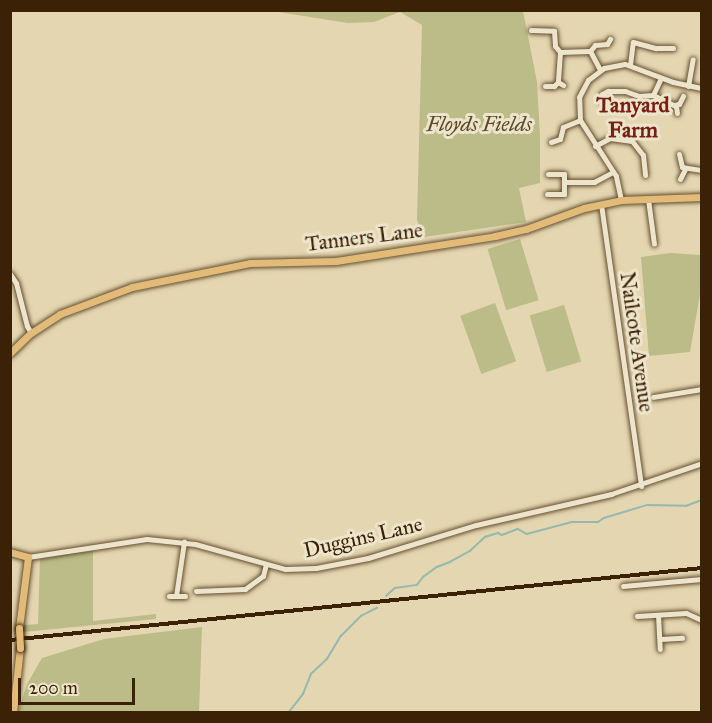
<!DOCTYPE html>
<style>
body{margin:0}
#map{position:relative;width:712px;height:723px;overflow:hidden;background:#e4d6b0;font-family:"IM FELL Great Primer",serif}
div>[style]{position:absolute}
.green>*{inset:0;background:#bbbc87;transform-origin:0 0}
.stream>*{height:1.5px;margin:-0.75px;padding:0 0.75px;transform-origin:0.75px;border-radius:0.75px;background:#95b9af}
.roads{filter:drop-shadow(0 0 2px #654e30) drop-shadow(0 0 2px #654e30)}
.minor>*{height:5px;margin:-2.5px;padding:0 2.5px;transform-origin:2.5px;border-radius:2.5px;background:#ede4cc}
.major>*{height:7px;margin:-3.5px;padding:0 3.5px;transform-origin:3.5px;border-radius:3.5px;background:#e2bb78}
.rail>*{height:4px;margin-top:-2px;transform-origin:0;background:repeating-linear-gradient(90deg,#ede4cc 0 4.5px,#3b2106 0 9px);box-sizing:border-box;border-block:2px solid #3b2106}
.bridges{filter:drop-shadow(0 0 2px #3b2106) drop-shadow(0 0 2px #3b2106)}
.major-bridge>*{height:7px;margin:-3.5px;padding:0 3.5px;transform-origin:3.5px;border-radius:3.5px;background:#e2bb78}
span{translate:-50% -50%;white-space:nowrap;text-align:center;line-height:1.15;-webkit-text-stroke:6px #ede4cc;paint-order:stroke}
.park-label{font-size:21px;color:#5b4826;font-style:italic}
.street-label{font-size:21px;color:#3b2106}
.neighbourhood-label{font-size:22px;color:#7a1f14;font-weight:700}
.frame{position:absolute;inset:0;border:12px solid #3b2106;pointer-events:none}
.scale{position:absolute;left:18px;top:678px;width:117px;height:27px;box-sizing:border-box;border:3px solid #3b2106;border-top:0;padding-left:8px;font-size:18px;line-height:21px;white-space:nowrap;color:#3b2106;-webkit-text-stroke:4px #ede4cc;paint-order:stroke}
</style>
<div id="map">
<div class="green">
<div style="clip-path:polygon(272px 11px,523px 11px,537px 82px,540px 136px,540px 183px,519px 188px,526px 222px,424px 237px,417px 220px,422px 25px,400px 12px,374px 22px,348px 23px)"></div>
<div style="left:520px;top:239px;width:64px;height:34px;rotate:73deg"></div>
<div style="clip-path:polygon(670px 253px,701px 255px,701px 288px,690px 352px,649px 356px,641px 257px)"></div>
<div style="left:495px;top:303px;width:62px;height:37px;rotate:70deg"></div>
<div style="left:564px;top:305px;width:59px;height:36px;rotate:73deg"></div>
<div style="clip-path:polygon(93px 549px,93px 621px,156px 614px,156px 619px,23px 632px,24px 625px,38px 624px,40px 557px)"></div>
<div style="clip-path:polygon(202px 627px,199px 712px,18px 712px,27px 684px,42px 658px,104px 639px)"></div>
</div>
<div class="stream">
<div style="left:386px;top:596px;width:12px;rotate:-42deg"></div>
<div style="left:395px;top:588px;width:22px;rotate:-8deg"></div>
<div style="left:417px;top:585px;width:10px;rotate:-53deg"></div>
<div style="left:423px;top:577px;width:17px;rotate:-36deg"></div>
<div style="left:437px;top:567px;width:14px;rotate:-21deg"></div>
<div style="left:450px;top:562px;width:23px;rotate:-29deg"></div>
<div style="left:470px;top:551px;width:21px;rotate:-43deg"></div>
<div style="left:485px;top:537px;width:14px;rotate:-17deg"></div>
<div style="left:498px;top:533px;width:4px;rotate:27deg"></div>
<div style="left:502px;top:535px;width:17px;rotate:-21deg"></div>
<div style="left:518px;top:529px;width:10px;rotate:29deg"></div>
<div style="left:527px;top:534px;width:47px;rotate:-14.9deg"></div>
<div style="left:572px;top:522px;width:26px"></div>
<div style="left:598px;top:522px;width:7px;rotate:-34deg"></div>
<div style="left:604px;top:518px;width:45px;rotate:-16.8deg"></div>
<div style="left:647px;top:505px;width:39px;rotate:1deg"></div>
<div style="left:686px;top:506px;width:17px;rotate:-21deg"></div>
<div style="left:289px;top:712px;width:23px;rotate:-52deg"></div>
<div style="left:303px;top:694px;width:22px;rotate:-68deg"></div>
<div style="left:311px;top:674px;width:22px;rotate:-43deg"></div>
<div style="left:327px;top:659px;width:27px;rotate:-59deg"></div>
<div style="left:341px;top:636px;width:28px;rotate:-45deg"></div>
<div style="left:361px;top:616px;width:18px;rotate:-27deg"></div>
</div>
<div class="roads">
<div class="minor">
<div style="left:531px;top:30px;width:23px;rotate:2deg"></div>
<div style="left:554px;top:31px;width:15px;rotate:86deg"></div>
<div style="left:555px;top:46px;width:8px;rotate:50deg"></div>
<div style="left:560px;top:52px;width:30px;rotate:-2deg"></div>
<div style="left:590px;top:51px;width:21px;rotate:62deg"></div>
<div style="left:590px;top:51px;width:8px;rotate:-50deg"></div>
<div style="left:595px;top:45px;width:12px;rotate:-5deg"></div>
<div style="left:607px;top:44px;width:6px;rotate:-59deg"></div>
<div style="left:560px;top:52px;width:30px;rotate:94deg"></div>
<div style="left:558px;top:82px;width:6px;rotate:31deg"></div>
<div style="left:630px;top:65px;width:23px;rotate:-83deg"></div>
<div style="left:633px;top:42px;width:24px;rotate:15deg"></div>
<div style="left:656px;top:48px;width:17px"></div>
<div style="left:545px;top:86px;width:9px"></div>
<div style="left:554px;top:86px;width:6px;rotate:-45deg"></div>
<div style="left:688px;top:86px;width:27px;rotate:-80deg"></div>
<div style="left:653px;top:95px;width:19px;rotate:-65deg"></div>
<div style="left:602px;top:101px;width:7px;rotate:-90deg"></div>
<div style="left:602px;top:94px;width:7px;rotate:-27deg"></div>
<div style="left:608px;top:91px;width:17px"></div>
<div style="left:625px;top:91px;width:15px;rotate:20deg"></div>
<div style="left:639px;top:96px;width:14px;rotate:-4deg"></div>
<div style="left:653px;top:95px;width:25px;rotate:26deg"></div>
<div style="left:676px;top:106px;width:7px;rotate:82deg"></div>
<div style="left:674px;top:105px;width:5px;rotate:-11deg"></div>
<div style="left:679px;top:104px;width:9px;rotate:-63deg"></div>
<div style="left:551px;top:142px;width:9px;rotate:-18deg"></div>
<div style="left:560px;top:139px;width:12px;rotate:-76deg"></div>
<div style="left:563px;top:127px;width:18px;rotate:-22deg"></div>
<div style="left:595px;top:146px;width:17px;rotate:-28deg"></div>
<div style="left:610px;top:138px;width:22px;rotate:8deg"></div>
<div style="left:632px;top:141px;width:18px;rotate:52deg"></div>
<div style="left:643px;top:155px;width:20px;rotate:84deg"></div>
<div style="left:679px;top:154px;width:13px;rotate:77deg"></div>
<div style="left:682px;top:167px;width:20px;rotate:9deg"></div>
<div style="left:548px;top:174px;width:16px"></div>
<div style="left:564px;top:174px;width:8px;rotate:90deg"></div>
<div style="left:680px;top:179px;width:11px;rotate:-63deg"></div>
<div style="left:547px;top:194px;width:17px"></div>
<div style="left:564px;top:194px;width:12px;rotate:-90deg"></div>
<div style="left:564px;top:182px;width:30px"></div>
<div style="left:594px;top:182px;width:21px;rotate:-28deg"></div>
<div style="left:648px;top:199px;width:45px;rotate:82.4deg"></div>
<div style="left:621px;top:200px;width:25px;rotate:-102deg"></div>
<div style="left:616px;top:176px;width:67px;rotate:-122.7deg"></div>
<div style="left:580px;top:120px;width:23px;rotate:-92deg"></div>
<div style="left:579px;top:97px;width:19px;rotate:-62deg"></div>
<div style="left:588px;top:80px;width:20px;rotate:-37deg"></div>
<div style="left:604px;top:68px;width:21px;rotate:-11deg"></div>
<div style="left:625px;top:64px;width:51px;rotate:20.6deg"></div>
<div style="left:673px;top:82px;width:30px;rotate:12deg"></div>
<div style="left:601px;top:204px;width:285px;rotate:81.9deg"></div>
<div style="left:10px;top:274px;width:11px;rotate:56deg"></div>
<div style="left:16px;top:283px;width:44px;rotate:75.7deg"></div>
<div style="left:27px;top:326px;width:8px;rotate:60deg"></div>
<div style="left:653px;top:397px;width:50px;rotate:-9.3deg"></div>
<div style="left:28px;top:557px;width:120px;rotate:-8.6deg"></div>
<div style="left:147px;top:539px;width:48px;rotate:5.9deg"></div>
<div style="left:195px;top:544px;width:93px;rotate:15.5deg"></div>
<div style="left:285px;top:569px;width:31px;rotate:-2deg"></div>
<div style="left:316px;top:568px;width:53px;rotate:-10.9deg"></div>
<div style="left:368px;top:558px;width:113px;rotate:-17deg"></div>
<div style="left:476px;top:525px;width:139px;rotate:-12.9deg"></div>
<div style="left:611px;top:494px;width:96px;rotate:-18.8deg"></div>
<div style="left:623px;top:586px;width:79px;rotate:-5.1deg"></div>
<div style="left:196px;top:591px;width:49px;rotate:-2.3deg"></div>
<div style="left:245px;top:589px;width:22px;rotate:-36deg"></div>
<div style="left:263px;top:576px;width:12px;rotate:-76deg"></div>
<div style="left:169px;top:596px;width:16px"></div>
<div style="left:176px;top:596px;width:55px;rotate:-81.6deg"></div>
<div style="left:658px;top:615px;width:34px;rotate:87deg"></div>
<div style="left:637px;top:616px;width:49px;rotate:-3.5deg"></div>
<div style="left:686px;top:613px;width:17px;rotate:24deg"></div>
<div style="left:660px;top:639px;width:22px;rotate:-3deg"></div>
</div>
<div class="major">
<div style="left:10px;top:353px;width:29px;rotate:-44deg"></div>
<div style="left:31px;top:333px;width:35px;rotate:-33deg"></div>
<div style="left:60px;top:314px;width:77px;rotate:-20.6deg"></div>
<div style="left:132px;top:287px;width:120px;rotate:-11.5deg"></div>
<div style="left:250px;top:263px;width:86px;rotate:-1.3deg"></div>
<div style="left:336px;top:261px;width:161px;rotate:-8.9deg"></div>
<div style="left:495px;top:236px;width:32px;rotate:-13deg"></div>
<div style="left:526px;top:229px;width:62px;rotate:-19.9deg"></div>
<div style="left:584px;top:208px;width:38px;rotate:-12deg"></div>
<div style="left:621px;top:200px;width:81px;rotate:-2.1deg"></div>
<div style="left:10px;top:552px;width:19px;rotate:16deg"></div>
<div style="left:28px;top:557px;width:72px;rotate:97.2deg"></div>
<div style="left:13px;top:712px;width:64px;rotate:-83.8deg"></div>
</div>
</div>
<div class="rail">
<div style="left:10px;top:640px;width:696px;rotate:-5.94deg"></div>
</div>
<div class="bridges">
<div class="major-bridge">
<div style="left:19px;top:628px;width:20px;rotate:87deg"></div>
</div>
</div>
<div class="park-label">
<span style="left:479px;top:124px">Floyds Fields</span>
</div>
<div class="street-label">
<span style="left:364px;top:237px;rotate:-7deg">Tanners Lane</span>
<span style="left:637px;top:342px;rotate:82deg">Nailcote Avenue</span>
<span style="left:363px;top:537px;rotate:-13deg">Duggins Lane</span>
</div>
<div class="neighbourhood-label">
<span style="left:633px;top:117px">Tanyard<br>Farm</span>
</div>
<div class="frame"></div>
<div class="scale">200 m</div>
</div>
